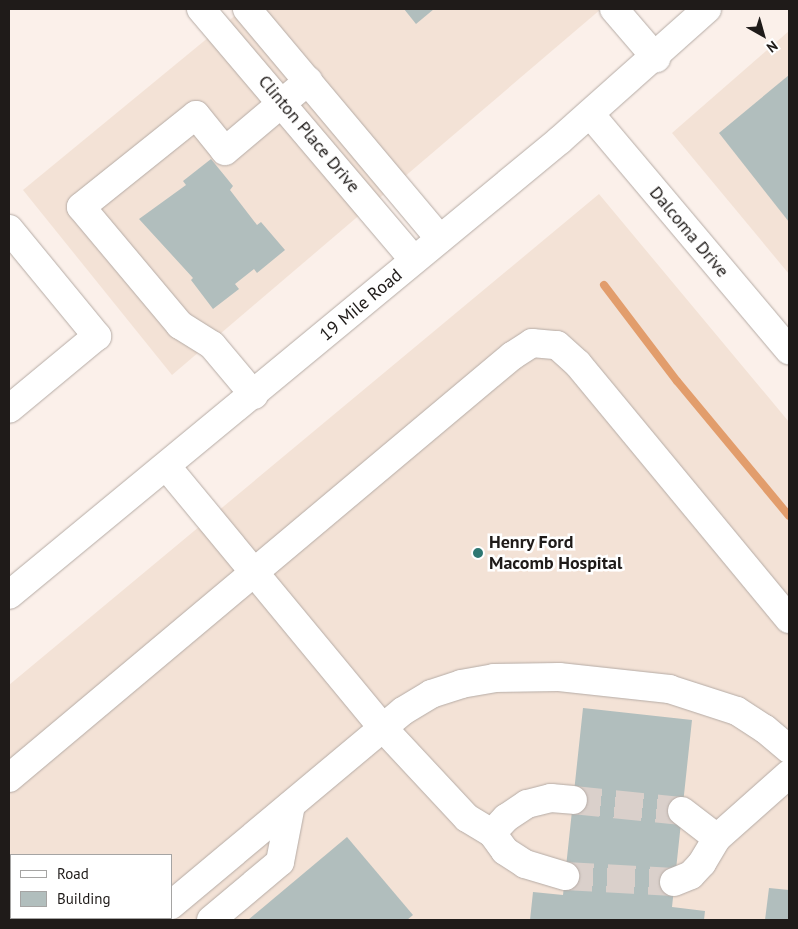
<!DOCTYPE html>
<style>
body{margin:0}
#map{position:relative;width:798px;height:929px;overflow:hidden;background:#fbf0ea;font-family:"PT Sans",sans-serif}
div>[style]{position:absolute}
.built>*{inset:0;background:#f3e2d6}
.stream>*{height:8px;margin:-4px;padding:0 4px;transform-origin:4px;border-radius:4px;background:#e29d6c}
.building>*{inset:0;background:#b1bebd}
.minor-tunnel>*{height:28px;margin-top:-14px;transform-origin:0;background:repeating-linear-gradient(90deg,#dad0cb 0 28px,transparent 0 42px)}
.roads{filter:drop-shadow(0 0 1px #b5aba5) drop-shadow(0 0 1px #b5aba5)}
.minor>*{height:28px;margin:-14px;padding:0 14px;transform-origin:14px;border-radius:14px;background:#fff}
.dots>*{width:14px;height:14px;translate:-50% -50%;box-sizing:border-box;border:2px solid #fff;border-radius:50%}
span{translate:-50% -50%;white-space:nowrap;text-align:center;line-height:1.15;-webkit-text-stroke:5px #fff;paint-order:stroke}
.street-label{font-size:18px;color:#1f1b19}
.poi-label{font-size:18px;color:#1f1b19;font-weight:700}
.left{translate:0 -50%;text-align:left}
.frame{position:absolute;inset:0;border:10px solid #1f1b19;pointer-events:none}
.legend{position:absolute;left:10px;top:854px;width:162px;height:65px;box-sizing:border-box;background:#fff;border:1px solid #a5a4a3;margin:0;padding:6px 9px;list-style:none;font-size:15px;color:#1f1b19}
.legend li{display:flex;align-items:center;gap:10px;height:25px}
.legend b{width:25px;border:1px solid #a5a4a3}
.north{position:absolute;left:738px;top:10px;width:50px;height:50px;-webkit-text-stroke:4px #fff;paint-order:stroke;rotate:142deg;font-size:14px;font-weight:700;line-height:20px;text-align:center;color:#1f1b19}
.north::after{content:'';display:block;margin:auto;width:18px;height:22px;background:#1f1b19;clip-path:polygon(50% 0,100% 100%,50% 72%,0 100%)}
</style>
<div id="map">
<div class="built">
<div style="clip-path:polygon(243px 9px,601px 9px,172px 375px,23px 190px)"></div>
<div style="clip-path:polygon(789px 31px,789px 274px,672px 133px)"></div>
<div style="clip-path:polygon(evenodd,599px 194px,789px 422px,789px 920px,9px 920px,9px 685px,599px 194px,11px 855px,171px 855px,171px 918px,11px 918px,11px 855px)"></div>
</div>
<div class="stream">
<div style="left:604px;top:285px;width:121px;rotate:52.8deg"></div>
<div style="left:677px;top:381px;width:175px;rotate:50.3deg"></div>
</div>
<div class="building">
<div style="clip-path:polygon(404px 9px,434px 9px,416px 24px)"></div>
<div style="clip-path:polygon(789px 75px,789px 222px,719px 133px)"></div>
<div style="clip-path:polygon(211px 159px,233px 186px,230px 190px,257px 225px,261px 222px,285px 250px,257px 273px,254px 269px,235px 284px,239px 289px,213px 309px,191px 280px,193px 278px,139px 219px,186px 185px,183px 181px)"></div>
<div style="clip-path:polygon(583px 708px,692px 720px,672px 907px,705px 911px,704px 920px,530px 920px,533px 892px,563px 895px)"></div>
<div style="clip-path:polygon(347px 837px,413px 915px,407px 920px,248px 920px)"></div>
<div style="clip-path:polygon(769px 888px,789px 890px,789px 920px,765px 920px)"></div>
</div>
<div class="minor-tunnel">
<div style="left:573px;top:800px;width:110px;rotate:5.8deg"></div>
<div style="left:565px;top:876px;width:109px;rotate:3.2deg"></div>
</div>
<div class="roads">
<div class="minor">
<div style="left:201px;top:9px;width:329px;rotate:49.7deg"></div>
<div style="left:247px;top:9px;width:300px;rotate:50deg"></div>
<div style="left:614px;top:9px;width:65px;rotate:49.4deg"></div>
<div style="left:590px;top:114px;width:309px;rotate:49.9deg"></div>
<div style="left:9px;top:229px;width:139px;rotate:50.6deg"></div>
<div style="left:97px;top:336px;width:114px;rotate:140.3deg"></div>
<div style="left:254px;top:395px;width:65px;rotate:-130deg"></div>
<div style="left:212px;top:345px;width:38px;rotate:-148deg"></div>
<div style="left:180px;top:325px;width:154px;rotate:-130deg"></div>
<div style="left:81px;top:207px;width:147px;rotate:-38.7deg"></div>
<div style="left:196px;top:115px;width:46px;rotate:51.1deg"></div>
<div style="left:225px;top:151px;width:109px;rotate:-40.1deg"></div>
<div style="left:167px;top:467px;width:339px;rotate:50.4deg"></div>
<div style="left:383px;top:728px;width:123px;rotate:47deg"></div>
<div style="left:467px;top:818px;width:29px;rotate:31deg"></div>
<div style="left:492px;top:833px;width:22px;rotate:54deg"></div>
<div style="left:505px;top:851px;width:24px;rotate:33deg"></div>
<div style="left:525px;top:864px;width:42px;rotate:16.7deg"></div>
<div style="left:9px;top:595px;width:715px;rotate:-39.55deg"></div>
<div style="left:560px;top:140px;width:197px;rotate:-41.7deg"></div>
<div style="left:9px;top:778px;width:657px;rotate:-40deg"></div>
<div style="left:512px;top:356px;width:24px;rotate:-33deg"></div>
<div style="left:532px;top:343px;width:25px;rotate:5deg"></div>
<div style="left:557px;top:345px;width:28px;rotate:42deg"></div>
<div style="left:578px;top:364px;width:331px;rotate:50.4deg"></div>
<div style="left:682px;top:811px;width:44px;rotate:37.6deg"></div>
<div style="left:492px;top:833px;width:21px;rotate:-47deg"></div>
<div style="left:506px;top:818px;width:25px;rotate:-34deg"></div>
<div style="left:527px;top:804px;width:25px;rotate:-14deg"></div>
<div style="left:551px;top:798px;width:22px;rotate:5deg"></div>
<div style="left:674px;top:882px;width:18px;rotate:-22deg"></div>
<div style="left:691px;top:875px;width:16px;rotate:-47deg"></div>
<div style="left:702px;top:863px;width:29px;rotate:-59deg"></div>
<div style="left:717px;top:838px;width:96px;rotate:-41.6deg"></div>
<div style="left:171px;top:905px;width:302px;rotate:-39.9deg"></div>
<div style="left:403px;top:711px;width:33px;rotate:-31deg"></div>
<div style="left:431px;top:694px;width:32px;rotate:-18deg"></div>
<div style="left:461px;top:684px;width:34px;rotate:-10deg"></div>
<div style="left:494px;top:678px;width:65px;rotate:-0.9deg"></div>
<div style="left:559px;top:677px;width:111px;rotate:6.2deg"></div>
<div style="left:669px;top:689px;width:71px;rotate:17.9deg"></div>
<div style="left:737px;top:711px;width:33px;rotate:33deg"></div>
<div style="left:765px;top:729px;width:31px;rotate:40deg"></div>
<div style="left:153px;top:920px;width:4px;rotate:-34deg"></div>
<div style="left:211px;top:920px;width:90px;rotate:-40deg"></div>
<div style="left:280px;top:862px;width:58px;rotate:-79.1deg"></div>
</div>
</div>
<div class="dots">
<div style="left:478px;top:553px;background:#2e7772"></div>
</div>
<div class="street-label">
<span style="left:309px;top:134px;rotate:50deg">Clinton Place Drive</span>
<span style="left:689px;top:232px;rotate:50deg">Dalcoma Drive</span>
<span style="left:361px;top:305px;rotate:-40deg">19 Mile Road</span>
</div>
<div class="poi-label">
<span class="left" style="left:489px;top:553px">Henry Ford<br>Macomb Hospital</span>
</div>
<div class="frame"></div>
<ul class="legend">
<li><b style="height:6px;background:#fff"></b>Road</li>
<li><b style="height:14px;background:#b1bebd"></b>Building</li>
</ul>
<div class="north">N</div>
</div>
